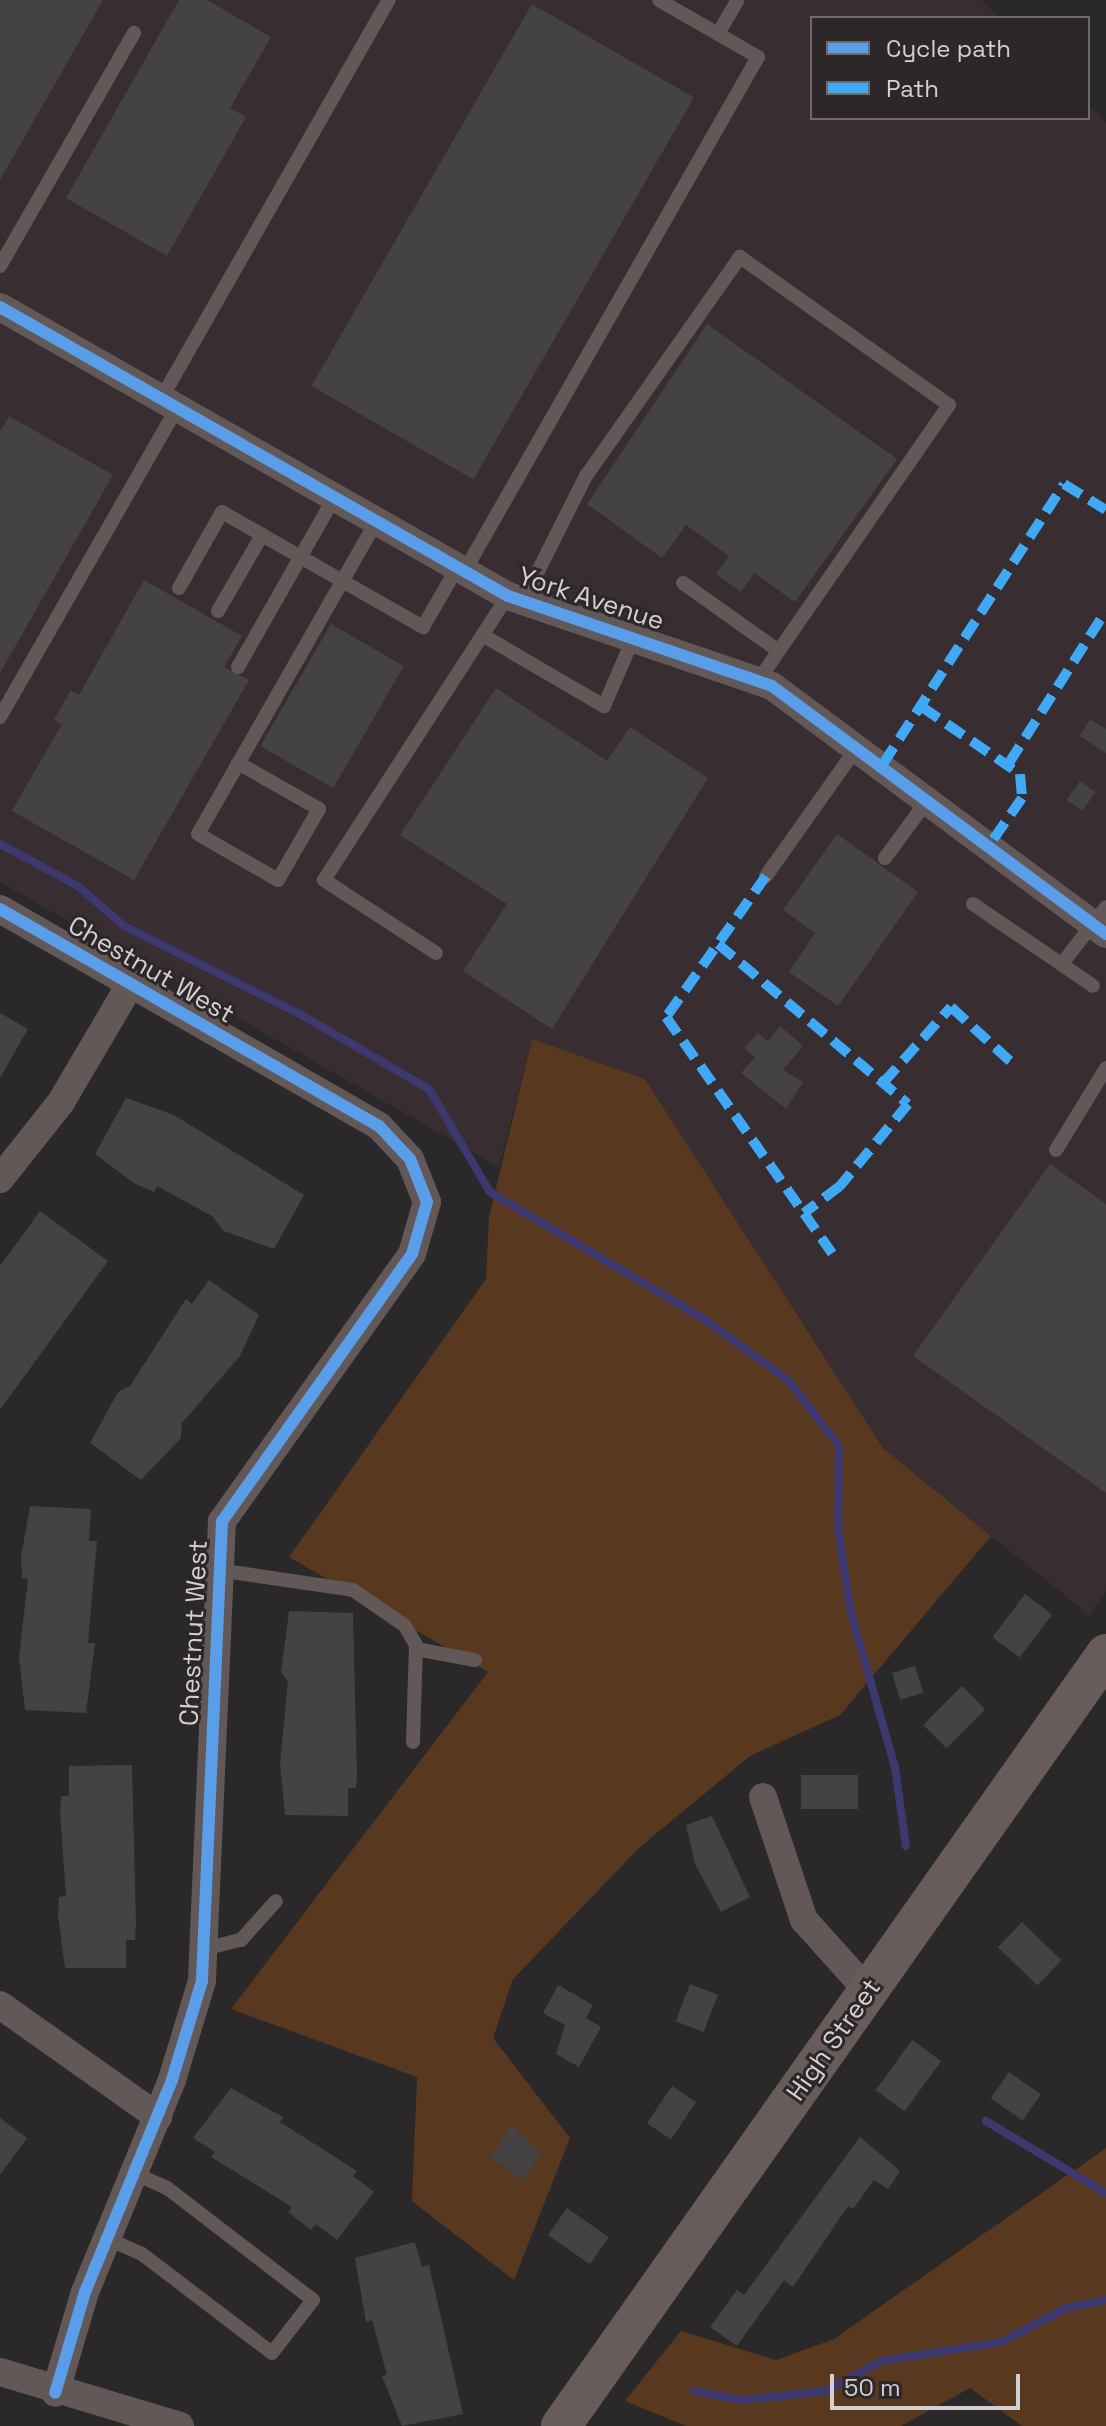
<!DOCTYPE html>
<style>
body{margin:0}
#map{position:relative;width:1106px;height:2426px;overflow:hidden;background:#2b2829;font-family:"Space Grotesk",sans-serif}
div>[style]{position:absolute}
.built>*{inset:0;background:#382e32}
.green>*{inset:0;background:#58381e}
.stream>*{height:8px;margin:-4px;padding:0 4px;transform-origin:4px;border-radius:4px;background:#3c3970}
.building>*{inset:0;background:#444243;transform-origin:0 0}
.lane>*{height:14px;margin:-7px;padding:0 7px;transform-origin:7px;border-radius:7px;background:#625858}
.street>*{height:28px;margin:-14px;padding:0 14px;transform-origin:14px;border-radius:14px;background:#625858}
.secondary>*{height:40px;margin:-20px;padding:0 20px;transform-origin:20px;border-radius:20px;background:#685c5a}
.quiet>*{height:10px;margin-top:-5px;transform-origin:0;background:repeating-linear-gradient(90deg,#3fa9f5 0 20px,transparent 0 30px)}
.cycleway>*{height:12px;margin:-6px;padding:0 6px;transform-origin:6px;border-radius:6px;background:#5a9eea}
span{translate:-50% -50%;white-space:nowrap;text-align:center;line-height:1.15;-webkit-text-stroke:6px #2c2729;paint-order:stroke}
.street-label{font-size:26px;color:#d4d0d2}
.legend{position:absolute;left:810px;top:16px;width:280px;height:104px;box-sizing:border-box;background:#2c2729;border:2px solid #6f6b6d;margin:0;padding:10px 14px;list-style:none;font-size:24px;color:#d4d0d2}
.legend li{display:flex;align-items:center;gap:16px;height:40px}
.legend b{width:40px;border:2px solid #6f6b6d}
.scale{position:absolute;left:830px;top:2374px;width:190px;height:36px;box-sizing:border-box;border:4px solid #d4d0d2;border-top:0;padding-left:10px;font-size:24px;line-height:28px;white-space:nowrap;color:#d4d0d2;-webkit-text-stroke:6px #2c2729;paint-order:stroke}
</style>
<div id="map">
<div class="built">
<div style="clip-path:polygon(0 0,982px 0,1000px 18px,812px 18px,812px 118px,1088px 118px,1088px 105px,1106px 123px,1106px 1591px,1089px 1615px,883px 1448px,645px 1079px,532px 1040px,499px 1167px,0 882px)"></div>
</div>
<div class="green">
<div style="clip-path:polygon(532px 1039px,645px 1079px,883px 1448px,991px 1536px,840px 1715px,750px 1756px,640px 1847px,513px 1979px,493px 2038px,570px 2138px,514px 2280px,412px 2201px,417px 2077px,231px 2009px,488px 1672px,289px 1557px,486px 1279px,489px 1217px)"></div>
<div style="clip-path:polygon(1106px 2148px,1106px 2426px,1022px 2426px,970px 2388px,901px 2426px,686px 2426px,625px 2401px,681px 2331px,776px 2360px,834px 2339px)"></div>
</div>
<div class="stream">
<div style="left:0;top:844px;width:89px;rotate:28.3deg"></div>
<div style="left:78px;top:886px;width:61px;rotate:41deg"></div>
<div style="left:124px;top:926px;width:197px;rotate:26.6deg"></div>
<div style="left:300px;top:1014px;width:149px;rotate:30.2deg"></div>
<div style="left:429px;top:1089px;width:120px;rotate:59.4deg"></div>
<div style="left:490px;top:1192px;width:249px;rotate:30.7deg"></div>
<div style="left:704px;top:1319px;width:104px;rotate:36deg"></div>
<div style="left:788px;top:1380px;width:83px;rotate:52.3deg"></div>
<div style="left:839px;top:1446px;width:82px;rotate:90.7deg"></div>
<div style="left:838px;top:1528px;width:86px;rotate:81.3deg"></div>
<div style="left:851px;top:1613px;width:160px;rotate:74.1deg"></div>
<div style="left:895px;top:1767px;width:80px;rotate:82.1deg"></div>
<div style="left:986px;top:2121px;width:140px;rotate:31deg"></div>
<div style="left:694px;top:2391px;width:49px;rotate:10.6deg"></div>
<div style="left:742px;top:2400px;width:84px;rotate:-6.1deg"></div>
<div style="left:826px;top:2391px;width:63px;rotate:-28.6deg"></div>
<div style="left:881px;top:2361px;width:121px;rotate:-9deg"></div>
<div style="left:1001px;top:2342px;width:73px;rotate:-27.6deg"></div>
<div style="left:1066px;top:2308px;width:41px;rotate:-11.3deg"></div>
</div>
<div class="building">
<div style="clip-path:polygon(0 0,103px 0,0 180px)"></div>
<div style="clip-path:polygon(179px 0,207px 0,271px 37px,230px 108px,246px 117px,167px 256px,66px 198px)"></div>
<div style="left:532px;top:4px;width:187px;height:441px;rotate:30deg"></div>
<div style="clip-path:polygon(707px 324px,897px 459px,795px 602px,754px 573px,741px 592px,716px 574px,729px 556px,686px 525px,662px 558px,587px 504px)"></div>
<div style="clip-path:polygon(9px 416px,113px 475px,0 673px,0 432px)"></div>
<div style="clip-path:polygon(144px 580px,242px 636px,224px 667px,249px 680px,134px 880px,12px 811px,62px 724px,54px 720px,71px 690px,79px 695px)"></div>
<div style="left:331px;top:624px;width:84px;height:141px;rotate:30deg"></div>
<div style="clip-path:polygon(496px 688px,607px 761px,630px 727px,708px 778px,552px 1029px,463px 971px,507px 904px,400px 835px)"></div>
<div style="clip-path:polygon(1090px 719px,1106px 729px,1106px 753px,1080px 736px)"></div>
<div style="left:1080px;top:781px;width:19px;height:23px;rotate:35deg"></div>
<div style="clip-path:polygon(837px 834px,918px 892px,838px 1006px,789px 972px,815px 933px,783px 910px)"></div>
<div style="clip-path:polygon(0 1013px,28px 1029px,0 1078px)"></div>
<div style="clip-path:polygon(780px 1026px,803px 1046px,783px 1070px,803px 1082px,786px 1109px,741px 1073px,755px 1057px,744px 1048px,758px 1033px,768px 1041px)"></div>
<div style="clip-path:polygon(126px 1098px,174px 1115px,304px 1195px,274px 1249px,224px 1231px,212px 1216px,157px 1186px,154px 1192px,134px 1183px,95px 1154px)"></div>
<div style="clip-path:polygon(1050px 1164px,1106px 1204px,1106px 1493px,913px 1356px)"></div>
<div style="clip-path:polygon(40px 1211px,108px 1261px,0 1410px,0 1266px)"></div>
<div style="clip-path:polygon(209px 1280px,259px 1315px,240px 1356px,182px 1423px,181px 1438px,141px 1480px,90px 1443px,118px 1392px,130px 1386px,186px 1299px,192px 1304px)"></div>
<div style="clip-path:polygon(30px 1506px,91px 1509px,89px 1541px,97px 1541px,88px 1643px,95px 1643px,86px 1713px,25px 1710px,19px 1657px,28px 1579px,22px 1578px,21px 1557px)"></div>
<div style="left:1025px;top:1594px;width:34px;height:54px;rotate:37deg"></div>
<div style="clip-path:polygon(289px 1611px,353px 1613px,357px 1776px,356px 1788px,348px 1788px,348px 1816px,285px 1815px,280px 1763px,288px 1682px,281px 1672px)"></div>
<div style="left:915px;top:1666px;width:28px;height:24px;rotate:73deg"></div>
<div style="left:962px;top:1686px;width:33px;height:55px;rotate:45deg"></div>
<div style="clip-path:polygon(132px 1765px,136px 1924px,135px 1940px,126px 1940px,126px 1968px,65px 1968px,58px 1915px,59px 1897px,66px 1896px,60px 1812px,61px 1796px,69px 1796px,69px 1766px)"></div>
<div style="left:801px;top:1775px;width:57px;height:34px"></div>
<div style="clip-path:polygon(712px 1816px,750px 1897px,721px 1912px,695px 1864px,686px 1825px)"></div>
<div style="left:1022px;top:1922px;width:55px;height:35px;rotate:44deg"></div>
<div style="left:690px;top:1984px;width:30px;height:40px;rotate:21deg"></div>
<div style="clip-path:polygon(558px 1985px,593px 2005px,586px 2018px,601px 2027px,579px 2067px,556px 2054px,565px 2025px,543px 2013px)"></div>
<div style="left:912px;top:2040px;width:36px;height:62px;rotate:36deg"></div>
<div style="left:1009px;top:2072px;width:39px;height:32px;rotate:35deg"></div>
<div style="left:672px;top:2086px;width:29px;height:45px;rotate:34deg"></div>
<div style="clip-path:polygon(231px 2088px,283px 2117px,280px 2122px,357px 2171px,353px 2176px,374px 2192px,337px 2240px,316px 2224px,311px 2230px,288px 2212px,292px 2207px,211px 2157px,215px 2152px,193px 2138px)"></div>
<div style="clip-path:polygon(0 2118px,27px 2138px,0 2175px)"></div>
<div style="clip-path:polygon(511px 2125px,541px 2153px,524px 2180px,490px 2159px)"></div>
<div style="clip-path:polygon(860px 2137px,900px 2171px,888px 2189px,874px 2180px,853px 2209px,848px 2206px,793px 2287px,784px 2280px,737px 2346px,710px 2327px,737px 2290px,744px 2295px)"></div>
<div style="left:567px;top:2208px;width:51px;height:33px;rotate:35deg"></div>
<div style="clip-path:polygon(415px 2242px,422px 2267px,429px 2265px,463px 2414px,402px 2426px,382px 2376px,387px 2375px,372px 2320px,366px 2322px,355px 2258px)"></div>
</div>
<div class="lane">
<div style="left:718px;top:34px;width:39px;rotate:-60deg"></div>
<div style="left:0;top:266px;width:269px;rotate:-60.1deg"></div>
<div style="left:161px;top:399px;width:460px;rotate:-60.3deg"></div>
<div style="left:464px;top:572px;width:593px;rotate:-60.28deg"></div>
<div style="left:758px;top:57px;width:114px;rotate:-150.1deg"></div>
<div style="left:683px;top:583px;width:114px;rotate:35.4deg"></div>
<div style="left:179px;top:588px;width:87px;rotate:-60.5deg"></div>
<div style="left:222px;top:512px;width:232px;rotate:29.8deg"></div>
<div style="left:423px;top:627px;width:68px;rotate:-60deg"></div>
<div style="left:522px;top:603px;width:142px;rotate:-63.3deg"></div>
<div style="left:586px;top:476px;width:268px;rotate:-54.9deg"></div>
<div style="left:740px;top:257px;width:256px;rotate:35.3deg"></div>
<div style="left:949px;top:405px;width:333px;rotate:124.7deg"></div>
<div style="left:218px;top:611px;width:88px;rotate:-59.9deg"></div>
<div style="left:484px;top:636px;width:139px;rotate:30.3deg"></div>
<div style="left:604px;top:706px;width:73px;rotate:-66.6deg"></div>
<div style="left:238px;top:667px;width:194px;rotate:-60.4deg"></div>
<div style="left:0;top:717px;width:356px;rotate:-60.2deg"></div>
<div style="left:238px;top:763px;width:93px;rotate:29.6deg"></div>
<div style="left:319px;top:809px;width:82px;rotate:120deg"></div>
<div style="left:278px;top:880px;width:92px;rotate:-150.1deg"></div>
<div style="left:198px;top:834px;width:359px;rotate:-60.3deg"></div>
<div style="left:885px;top:858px;width:74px;rotate:-53.7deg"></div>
<div style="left:766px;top:876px;width:159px;rotate:-54.7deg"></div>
<div style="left:973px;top:904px;width:145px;rotate:34.3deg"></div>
<div style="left:436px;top:953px;width:134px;rotate:-146.9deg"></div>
<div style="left:324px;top:880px;width:338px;rotate:-57.1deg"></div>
<div style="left:1064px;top:961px;width:68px;rotate:-52.1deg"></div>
<div style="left:1056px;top:1150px;width:96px;rotate:-58.6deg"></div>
<div style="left:218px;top:1570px;width:136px;rotate:8.4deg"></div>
<div style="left:353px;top:1590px;width:63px;rotate:34.7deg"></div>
<div style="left:405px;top:1626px;width:22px;rotate:60deg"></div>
<div style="left:416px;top:1645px;width:97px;rotate:91.8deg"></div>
<div style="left:416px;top:1649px;width:60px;rotate:10.6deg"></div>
<div style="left:204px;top:1949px;width:38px;rotate:-14deg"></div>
<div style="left:241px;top:1940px;width:52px;rotate:-48.1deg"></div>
<div style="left:106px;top:2238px;width:39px;rotate:24deg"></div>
<div style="left:142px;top:2254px;width:163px;rotate:37.3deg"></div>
<div style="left:272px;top:2353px;width:67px;rotate:-52.3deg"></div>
<div style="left:313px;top:2300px;width:184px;rotate:-142.5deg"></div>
<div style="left:167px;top:2188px;width:35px;rotate:-156deg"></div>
</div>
<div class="street">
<div style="left:0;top:307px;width:584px;rotate:29.64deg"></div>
<div style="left:508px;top:596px;width:279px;rotate:18.8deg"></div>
<div style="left:772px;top:686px;width:416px;rotate:36.6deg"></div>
<div style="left:0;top:909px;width:437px;rotate:29.8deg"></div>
<div style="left:379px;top:1126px;width:45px;rotate:46.8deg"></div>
<div style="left:410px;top:1159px;width:46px;rotate:68.4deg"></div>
<div style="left:427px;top:1202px;width:54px;rotate:106.1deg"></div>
<div style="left:412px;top:1254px;width:328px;rotate:125.4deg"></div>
<div style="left:222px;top:1521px;width:460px;rotate:92.5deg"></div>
<div style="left:202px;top:1981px;width:103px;rotate:106.9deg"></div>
<div style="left:172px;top:2080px;width:229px;rotate:112.3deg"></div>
<div style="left:85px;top:2292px;width:105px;rotate:106.5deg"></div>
<div style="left:0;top:1179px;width:98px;rotate:-51.6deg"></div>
<div style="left:61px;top:1102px;width:138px;rotate:-59.5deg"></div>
<div style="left:763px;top:1797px;width:130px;rotate:71.6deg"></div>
<div style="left:804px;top:1920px;width:96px;rotate:48deg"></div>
<div style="left:0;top:2005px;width:194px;rotate:35.3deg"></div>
<div style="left:0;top:2372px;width:188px;rotate:16.7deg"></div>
</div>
<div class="secondary">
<div style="left:561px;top:2426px;width:945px;rotate:-54.78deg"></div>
</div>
<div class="quiet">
<div style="left:922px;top:707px;width:119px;rotate:34.4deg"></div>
<div style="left:1020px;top:774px;width:24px;rotate:85deg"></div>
<div style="left:1022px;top:798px;width:56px;rotate:124.8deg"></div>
<div style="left:1009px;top:763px;width:180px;rotate:-57.5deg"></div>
<div style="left:883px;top:764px;width:333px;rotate:-57.1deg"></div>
<div style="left:1064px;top:484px;width:49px;rotate:31.8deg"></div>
<div style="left:766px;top:876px;width:173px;rotate:125.3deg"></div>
<div style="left:666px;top:1017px;width:289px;rotate:54.9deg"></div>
<div style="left:718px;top:944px;width:248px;rotate:40.1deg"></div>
<div style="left:908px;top:1104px;width:107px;rotate:129.7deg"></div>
<div style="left:840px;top:1186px;width:45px;rotate:143.1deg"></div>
<div style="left:883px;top:1083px;width:102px;rotate:-48.2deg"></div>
<div style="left:951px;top:1007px;width:81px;rotate:42.5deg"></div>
</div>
<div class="cycleway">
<div style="left:0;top:307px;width:584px;rotate:29.64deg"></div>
<div style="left:508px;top:596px;width:279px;rotate:18.8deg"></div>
<div style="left:772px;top:686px;width:416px;rotate:36.6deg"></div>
<div style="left:0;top:909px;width:437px;rotate:29.8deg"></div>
<div style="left:379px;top:1126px;width:45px;rotate:46.8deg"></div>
<div style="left:410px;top:1159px;width:46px;rotate:68.4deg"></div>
<div style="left:427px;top:1202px;width:54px;rotate:106.1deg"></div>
<div style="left:412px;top:1254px;width:328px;rotate:125.4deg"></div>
<div style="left:222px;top:1521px;width:460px;rotate:92.5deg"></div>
<div style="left:202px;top:1981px;width:103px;rotate:106.9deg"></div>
<div style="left:172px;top:2080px;width:229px;rotate:112.3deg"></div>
<div style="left:85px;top:2292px;width:105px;rotate:106.5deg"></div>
</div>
<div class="street-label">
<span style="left:591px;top:599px;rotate:18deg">York Avenue</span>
<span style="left:151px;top:970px;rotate:30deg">Chestnut West</span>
<span style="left:194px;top:1633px;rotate:-87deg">Chestnut West</span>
<span style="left:834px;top:2040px;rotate:-55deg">High Street</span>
</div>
<ul class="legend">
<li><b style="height:10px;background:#5a9eea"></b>Cycle path</li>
<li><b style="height:10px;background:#3fa9f5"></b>Path</li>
</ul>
<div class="scale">50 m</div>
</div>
